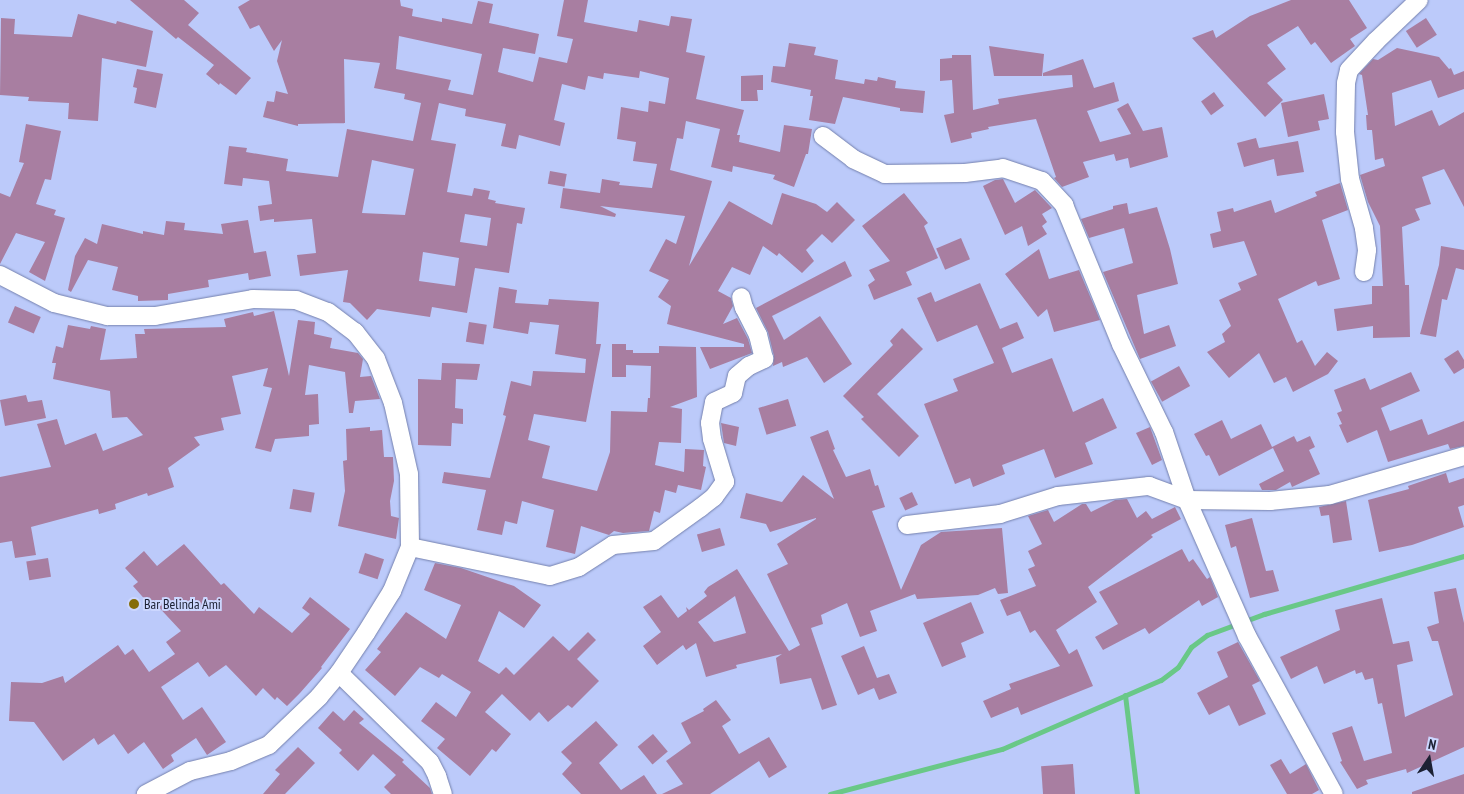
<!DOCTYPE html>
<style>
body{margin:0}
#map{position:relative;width:1464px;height:794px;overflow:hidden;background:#bccafa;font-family:"PT Sans Narrow",sans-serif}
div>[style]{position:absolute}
.stream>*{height:5px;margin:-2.5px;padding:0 2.5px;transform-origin:2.5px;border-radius:2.5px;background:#69c887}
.building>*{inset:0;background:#a87ea1;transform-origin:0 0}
.roads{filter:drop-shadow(0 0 1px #7480ad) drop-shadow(0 0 1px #7480ad)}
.minor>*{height:18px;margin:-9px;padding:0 9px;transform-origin:9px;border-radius:9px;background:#fff}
.dots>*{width:14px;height:14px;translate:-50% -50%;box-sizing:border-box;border:2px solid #ccd7ff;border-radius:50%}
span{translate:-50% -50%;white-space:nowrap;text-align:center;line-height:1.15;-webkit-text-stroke:4px #ccd7ff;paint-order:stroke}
.poi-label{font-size:14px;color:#1c2133}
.left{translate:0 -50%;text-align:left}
.north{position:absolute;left:1404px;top:734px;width:50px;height:50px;-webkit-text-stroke:4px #ccd7ff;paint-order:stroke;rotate:12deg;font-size:14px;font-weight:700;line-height:20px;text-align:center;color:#1c2133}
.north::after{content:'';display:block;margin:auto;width:18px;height:22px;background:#1c2133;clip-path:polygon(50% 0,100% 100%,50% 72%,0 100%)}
</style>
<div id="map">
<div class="stream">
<div style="left:1125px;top:695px;width:100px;rotate:83.1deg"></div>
<div style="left:830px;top:794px;width:178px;rotate:-14.7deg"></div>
<div style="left:1002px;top:749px;width:173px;rotate:-23.5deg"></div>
<div style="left:1161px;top:680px;width:21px;rotate:-37deg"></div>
<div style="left:1178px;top:667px;width:24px;rotate:-57deg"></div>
<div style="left:1191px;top:647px;width:20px;rotate:-37deg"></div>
<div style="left:1207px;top:635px;width:61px;rotate:-20.2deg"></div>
<div style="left:1264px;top:614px;width:208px;rotate:-16.2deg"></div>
</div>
<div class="building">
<div style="clip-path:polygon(130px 0,184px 0,199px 13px,188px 25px,251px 78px,236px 95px,220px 83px,219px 85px,206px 74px,214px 65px,178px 37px,176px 39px)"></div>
<div style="clip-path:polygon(evenodd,250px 0,400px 0,401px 6px,413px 9px,412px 16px,442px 22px,442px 18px,472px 24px,478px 1px,493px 4px,489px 23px,539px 34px,535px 54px,503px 48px,498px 72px,533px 82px,539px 57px,567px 63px,573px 39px,557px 36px,564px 0,588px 0,584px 22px,637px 32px,639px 20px,669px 26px,671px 16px,692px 19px,686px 52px,705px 56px,696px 99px,744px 110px,737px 135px,740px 135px,739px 142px,780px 152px,784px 125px,812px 129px,808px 154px,806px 154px,794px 187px,773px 179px,775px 175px,733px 166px,732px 172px,711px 167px,720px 129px,686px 121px,683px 139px,677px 138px,670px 170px,712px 181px,689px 266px,729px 201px,772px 225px,782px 193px,816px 204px,827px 212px,837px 202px,855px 220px,832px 243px,822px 234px,806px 250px,814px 261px,802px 273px,779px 253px,777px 256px,763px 246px,750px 275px,732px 267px,718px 291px,731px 298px,733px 306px,723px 324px,737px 318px,748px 339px,752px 353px,710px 369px,700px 347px,744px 347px,744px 344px,667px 324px,671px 306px,658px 297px,669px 280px,649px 271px,666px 239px,676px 244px,685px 216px,600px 206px,616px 214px,615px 217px,560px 208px,563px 188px,600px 193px,602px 179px,620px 182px,619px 185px,652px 188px,657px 164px,633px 161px,636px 142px,617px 139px,621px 107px,648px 112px,649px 101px,665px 104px,669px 78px,640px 71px,639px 78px,604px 73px,603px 79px,588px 76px,585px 90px,562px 84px,554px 120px,565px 123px,560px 146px,519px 135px,516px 149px,501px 146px,506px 124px,465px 116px,466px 109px,439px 103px,431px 140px,456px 144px,447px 192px,472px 196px,474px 188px,490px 191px,488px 199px,496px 201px,495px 203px,525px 208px,522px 224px,517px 223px,509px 273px,475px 268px,467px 313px,432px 307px,430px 317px,377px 309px,367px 320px,350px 303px,343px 302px,348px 270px,300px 276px,297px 255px,316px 253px,312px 219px,274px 222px,274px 219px,260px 221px,258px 206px,272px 204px,269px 181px,243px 178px,242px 186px,224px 184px,229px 146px,247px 148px,246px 152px,288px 159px,286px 171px,338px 177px,347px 129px,413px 141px,421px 103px,404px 99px,405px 94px,374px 88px,380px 63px,344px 59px,345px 123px,298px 124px,298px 126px,263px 117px,267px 101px,274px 102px,276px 91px,288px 94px,277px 61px,282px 40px,274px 51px,259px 25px,250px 29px,238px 7px,250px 0,399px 36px,482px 54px,473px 95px,448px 90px,451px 80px,396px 69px,399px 36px,250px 0,372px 160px,414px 169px,405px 215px,362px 213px,372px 160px,250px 0,465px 214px,491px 218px,487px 246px,460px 242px,465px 214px,250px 0,423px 252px,459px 258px,455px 286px,419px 281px,423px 252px)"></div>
<div style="clip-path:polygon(1291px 0,1349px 0,1367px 28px,1350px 39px,1355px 46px,1331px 63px,1315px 42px,1311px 45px,1298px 26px,1267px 45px,1286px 69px,1267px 83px,1283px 100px,1265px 117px,1192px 38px,1213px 30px,1216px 38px,1250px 16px)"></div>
<div style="clip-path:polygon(78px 14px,116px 24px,117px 21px,153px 31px,146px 67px,102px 58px,98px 121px,68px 119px,69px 103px,28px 101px,29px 97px,0 95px,1px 18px,15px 19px,14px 34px,72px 37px)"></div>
<div style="left:1426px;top:18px;width:20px;height:24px;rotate:57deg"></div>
<div style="clip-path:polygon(789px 43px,816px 47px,814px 55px,838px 60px,835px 79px,864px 84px,865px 79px,877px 81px,878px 77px,896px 81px,895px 88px,925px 91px,923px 113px,900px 111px,900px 108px,843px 97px,835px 124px,809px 120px,813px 96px,810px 96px,811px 90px,771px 82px,773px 66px,785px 67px)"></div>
<div style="clip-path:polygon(989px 46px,1044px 54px,1042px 76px,994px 76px)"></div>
<div style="clip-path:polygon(1397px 48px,1439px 57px,1449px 69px,1451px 68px,1454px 75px,1464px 71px,1464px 89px,1438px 98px,1431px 80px,1392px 93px,1395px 126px,1432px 110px,1439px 126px,1464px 112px,1464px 207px,1444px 169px,1422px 177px,1431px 204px,1415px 209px,1420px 220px,1402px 227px,1405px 285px,1409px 285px,1410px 337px,1373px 338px,1373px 326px,1337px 331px,1334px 309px,1372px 304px,1372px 286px,1383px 286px,1380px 226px,1368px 202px,1360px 175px,1385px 166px,1383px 158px,1375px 160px,1372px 130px,1367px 130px,1366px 115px,1368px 115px,1362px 75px,1359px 74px,1373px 59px,1378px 60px)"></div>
<div style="clip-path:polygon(952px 55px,971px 55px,973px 110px,999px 104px,998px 99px,1073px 87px,1072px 75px,1043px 76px,1043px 73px,1083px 59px,1094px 88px,1114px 82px,1119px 101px,1087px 111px,1100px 142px,1131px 134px,1117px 109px,1128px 103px,1143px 131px,1162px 127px,1168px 157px,1130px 168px,1128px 158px,1116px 161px,1114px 154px,1083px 162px,1089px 177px,1062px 187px,1054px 178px,1056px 177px,1036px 119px,988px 127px,989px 129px,971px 133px,972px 138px,951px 143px,944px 115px,954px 113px,952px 80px,940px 81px,940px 59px,952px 58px)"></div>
<div style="clip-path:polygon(137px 69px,163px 74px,156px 108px,134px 103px,137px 88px,133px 87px)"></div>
<div style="clip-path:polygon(763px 75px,763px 90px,757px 90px,758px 101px,741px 101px,741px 76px)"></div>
<div style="left:1214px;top:92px;width:17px;height:16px;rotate:54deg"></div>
<div style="clip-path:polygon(1324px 94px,1329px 119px,1318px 121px,1320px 130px,1288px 137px,1281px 103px)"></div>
<div style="clip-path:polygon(26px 124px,61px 131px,51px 180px,45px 179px,36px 204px,56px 210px,54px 215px,65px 218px,45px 281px,29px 272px,45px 242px,16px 233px,0 264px,0 193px,10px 197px,24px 163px,19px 162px)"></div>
<div style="clip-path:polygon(1256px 138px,1259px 148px,1298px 141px,1304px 172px,1277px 176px,1274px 159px,1244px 167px,1237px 143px)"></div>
<div style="left:550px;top:171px;width:17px;height:13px;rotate:10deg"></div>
<div style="clip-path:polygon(1003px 179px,1015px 203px,1035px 190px,1052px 208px,1042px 214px,1047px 222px,1042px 226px,1047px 234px,1028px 246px,1022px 226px,1005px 235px,983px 186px,995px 180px)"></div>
<div style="clip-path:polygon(1340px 183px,1348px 210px,1322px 220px,1340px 279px,1318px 286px,1316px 281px,1278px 299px,1297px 343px,1302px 340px,1315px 366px,1327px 352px,1338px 361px,1328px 374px,1293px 392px,1286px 377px,1274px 383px,1259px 353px,1229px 378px,1207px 352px,1225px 342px,1222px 334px,1231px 326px,1219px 300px,1241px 290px,1238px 283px,1257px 275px,1244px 241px,1213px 248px,1210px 234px,1221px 231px,1217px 212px,1233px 208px,1234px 212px,1271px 200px,1275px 213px,1317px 196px,1315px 192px)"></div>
<div style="clip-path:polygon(904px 193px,928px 223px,924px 226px,938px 258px,906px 272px,912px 285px,874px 300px,868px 285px,875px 280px,869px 270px,890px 261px,862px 226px)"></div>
<div style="clip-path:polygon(1127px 203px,1129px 214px,1157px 207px,1170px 249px,1178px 284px,1137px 295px,1144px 334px,1169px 325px,1176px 346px,1140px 359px,1103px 272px,1133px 263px,1124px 228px,1089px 238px,1081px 219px,1113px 209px,1113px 206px)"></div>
<div style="clip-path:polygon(248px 220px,254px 253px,266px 251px,271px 276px,249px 280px,248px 273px,208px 280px,209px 287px,168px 294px,168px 300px,138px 301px,138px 296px,112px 290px,118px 267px,88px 260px,71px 292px,68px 290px,75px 256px,85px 238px,97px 244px,102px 224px,143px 234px,143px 231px,164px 235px,166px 221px,185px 223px,184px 230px,223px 234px,221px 224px)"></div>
<div style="left:961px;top:238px;width:23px;height:27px;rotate:67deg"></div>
<div style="clip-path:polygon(1441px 246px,1464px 250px,1464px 270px,1456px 268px,1447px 300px,1442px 299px,1436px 337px,1420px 334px,1439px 265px)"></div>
<div style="clip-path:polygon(1039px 249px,1049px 279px,1079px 270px,1100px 320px,1054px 332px,1047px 309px,1038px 317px,1005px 274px)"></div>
<div style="clip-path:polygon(845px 261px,852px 276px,772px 316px,784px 340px,820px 316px,852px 364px,824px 383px,807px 357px,783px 367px,782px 362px,773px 366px,774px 356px,768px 332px,756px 308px)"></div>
<div style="clip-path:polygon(980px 283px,1000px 329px,1017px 322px,1024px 338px,1002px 348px,1012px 373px,1052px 358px,1073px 412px,1103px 398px,1117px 428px,1085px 443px,1093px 464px,1055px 478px,1044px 449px,1002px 465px,1005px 474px,973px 487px,970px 478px,955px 484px,924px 404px,958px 391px,953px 379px,994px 363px,977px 325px,937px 342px,917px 298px,931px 292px,935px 302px)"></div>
<div style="clip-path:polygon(499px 287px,517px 290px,515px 303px,548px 305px,549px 299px,599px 302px,596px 344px,601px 344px,586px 422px,534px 414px,528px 440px,550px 446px,542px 478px,597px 491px,610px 452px,611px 411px,647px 412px,648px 398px,650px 398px,651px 366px,626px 365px,626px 377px,612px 377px,612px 344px,626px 344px,626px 350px,633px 350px,633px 353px,659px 353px,659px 346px,696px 347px,697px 397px,670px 407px,682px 409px,681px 443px,659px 442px,655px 465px,684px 472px,685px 449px,704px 450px,703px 466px,706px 467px,701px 490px,678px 485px,676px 493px,665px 490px,660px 513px,654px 511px,649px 531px,623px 533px,614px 531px,609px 535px,581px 526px,575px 554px,546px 547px,554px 510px,522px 501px,517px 524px,505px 521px,502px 535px,477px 530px,486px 490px,442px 483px,444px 472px,490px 478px,506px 416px,503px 415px,511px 381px,531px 386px,533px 371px,585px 373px,586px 359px,555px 354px,559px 325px,530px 322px,528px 334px,493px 328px)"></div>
<div style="left:15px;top:306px;width:28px;height:18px;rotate:23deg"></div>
<div style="clip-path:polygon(274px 311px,289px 376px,298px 320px,315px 322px,314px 334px,332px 338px,330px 348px,358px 353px,363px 359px,360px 377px,371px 376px,380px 399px,355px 401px,353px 413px,349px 413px,345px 372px,309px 365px,305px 395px,318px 394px,319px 424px,309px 425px,309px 436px,275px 439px,271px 452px,255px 448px,272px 388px,263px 386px,268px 368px,232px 376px,241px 414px,221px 418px,224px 430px,194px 437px,200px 445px,168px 468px,174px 487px,148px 496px,147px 493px,115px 504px,116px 509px,99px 514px,98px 509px,31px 527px,36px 555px,15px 558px,12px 541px,0 543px,0 477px,51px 467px,37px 424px,57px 419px,65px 445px,96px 433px,103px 451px,143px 435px,127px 417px,112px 418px,110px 391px,53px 379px,56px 363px,52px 363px,56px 346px,63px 348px,68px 325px,90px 329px,91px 326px,106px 329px,100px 360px,137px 358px,135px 334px,145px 334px,144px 329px,226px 327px,224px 319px,253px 312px,254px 316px)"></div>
<div style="left:469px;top:322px;width:18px;height:20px;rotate:9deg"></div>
<div style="clip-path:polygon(902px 328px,923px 349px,877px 394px,919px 436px,899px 457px,861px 419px,864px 417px,843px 396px,893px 345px,890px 341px)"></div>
<div style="clip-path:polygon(1458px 350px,1464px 360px,1464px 368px,1454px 374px,1444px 359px)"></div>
<div style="clip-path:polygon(442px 363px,480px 364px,477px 380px,456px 379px,455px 408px,463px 409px,463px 424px,452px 423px,451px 446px,418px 445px,418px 379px,441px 380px)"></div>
<div style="left:1179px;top:366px;width:23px;height:32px;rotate:61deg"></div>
<div style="clip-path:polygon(1411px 372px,1420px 391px,1381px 408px,1390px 431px,1422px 419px,1428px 435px,1464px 421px,1464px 446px,1450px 449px,1448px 444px,1388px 462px,1377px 430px,1347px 443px,1339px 425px,1342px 424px,1337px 413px,1342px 411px,1334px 390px,1365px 378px,1370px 390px)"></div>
<div style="clip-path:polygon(26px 395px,28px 402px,42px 400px,46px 418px,5px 426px,0 400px)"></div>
<div style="left:788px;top:399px;width:28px;height:31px;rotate:73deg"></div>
<div style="clip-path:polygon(1222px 420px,1231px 439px,1261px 424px,1272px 447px,1294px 436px,1297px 442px,1310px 436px,1315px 447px,1309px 450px,1320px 474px,1292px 487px,1290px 482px,1276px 490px,1262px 490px,1259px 484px,1284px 471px,1273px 448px,1219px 476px,1209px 455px,1206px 456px,1194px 434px)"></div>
<div style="clip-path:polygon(721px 423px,739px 427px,736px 446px,724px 443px)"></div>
<div style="clip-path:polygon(370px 427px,370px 431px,382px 430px,384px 457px,393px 457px,394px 481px,390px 501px,391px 516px,399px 518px,396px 539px,338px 526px,345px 491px,343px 461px,347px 460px,346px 429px)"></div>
<div style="clip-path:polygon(1150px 427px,1162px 460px,1152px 465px,1136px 433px)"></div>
<div style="clip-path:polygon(evenodd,828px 430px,835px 449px,833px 450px,846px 477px,870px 469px,875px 486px,878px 485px,885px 507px,872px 511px,901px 590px,921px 545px,941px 532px,1002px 528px,1008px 593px,998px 594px,995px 588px,978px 595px,917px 599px,915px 594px,870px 611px,877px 631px,860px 637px,847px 603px,821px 615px,823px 624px,811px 628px,837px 705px,822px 710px,811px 678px,780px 684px,776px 658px,782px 654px,736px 665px,737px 668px,706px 677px,696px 643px,686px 650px,683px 645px,657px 665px,643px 646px,661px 632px,643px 607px,661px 595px,678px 618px,687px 611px,686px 607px,689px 610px,707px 596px,704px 592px,708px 587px,737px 569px,789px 651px,800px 645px,767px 574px,788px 564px,777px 544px,816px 519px,816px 518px,770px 532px,766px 524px,740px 518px,746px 493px,782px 502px,803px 475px,834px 499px,810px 437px,828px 430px,735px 596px,746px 633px,714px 642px,698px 622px,735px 596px)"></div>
<div style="clip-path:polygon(1446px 473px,1449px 483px,1464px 478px,1464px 505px,1458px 507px,1464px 527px,1412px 545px,1379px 552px,1368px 500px,1409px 489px,1408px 486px)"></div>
<div style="left:293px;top:489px;width:22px;height:20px;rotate:10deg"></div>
<div style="left:912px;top:492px;width:14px;height:14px;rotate:65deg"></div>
<div style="clip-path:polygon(1127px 499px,1137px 518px,1146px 511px,1152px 519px,1175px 507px,1181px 519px,1151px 535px,1153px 537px,1088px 587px,1097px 602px,1056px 630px,1069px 654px,1077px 649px,1093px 686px,1021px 715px,1018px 707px,991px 718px,983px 701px,1011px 689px,1009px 684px,1060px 666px,1035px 630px,1030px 633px,1020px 611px,1007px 616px,1000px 600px,1036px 586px,1028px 569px,1035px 566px,1028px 551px,1042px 544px,1028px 516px,1048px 510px,1054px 522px,1082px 504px,1086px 504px,1091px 512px,1115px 500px)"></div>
<div style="clip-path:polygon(1346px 501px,1352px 540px,1333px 543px,1329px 515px,1321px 516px,1319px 507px)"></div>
<div style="clip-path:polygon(1252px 518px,1266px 571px,1273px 570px,1279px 591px,1250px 598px,1236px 546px,1231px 548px,1225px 525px)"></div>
<div style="left:720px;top:528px;width:18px;height:24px;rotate:74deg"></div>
<div style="clip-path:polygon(184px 544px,221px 585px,224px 583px,254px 614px,259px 607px,292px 633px,310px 614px,302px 608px,310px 597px,350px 629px,321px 667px,322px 668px,300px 693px,287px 706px,277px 697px,275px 700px,263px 688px,256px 696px,226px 665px,209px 677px,198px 662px,161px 687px,183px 720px,202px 707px,226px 742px,207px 755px,196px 738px,171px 755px,174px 761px,163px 769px,144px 742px,128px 754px,114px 734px,98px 745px,94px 738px,63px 761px,34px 722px,9px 721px,11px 682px,42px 683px,63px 676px,65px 683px,118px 645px,125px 655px,133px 649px,149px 672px,175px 654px,166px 642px,181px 631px,153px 601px,149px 604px,133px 586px,138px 582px,125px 568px,144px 551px,157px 566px)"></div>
<div style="clip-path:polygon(1182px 549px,1189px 562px,1193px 559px,1207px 579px,1210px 577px,1218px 597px,1202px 606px,1199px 600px,1149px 634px,1145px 628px,1103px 650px,1095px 637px,1118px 624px,1099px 592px)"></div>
<div style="left:365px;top:553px;width:20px;height:21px;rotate:18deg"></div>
<div style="left:48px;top:558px;width:19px;height:22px;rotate:81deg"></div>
<div style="clip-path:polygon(435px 563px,461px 568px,514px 586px,541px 605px,524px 628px,499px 611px,478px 661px,499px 674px,506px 667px,514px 675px,553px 636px,569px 651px,588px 632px,596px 640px,577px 659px,599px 681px,572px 708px,568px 705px,548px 722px,539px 712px,530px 721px,502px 694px,485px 712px,511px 734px,496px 752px,492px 749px,470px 776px,437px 748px,445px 739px,421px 721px,436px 702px,456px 717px,471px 692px,442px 674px,439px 678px,420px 667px,395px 696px,365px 670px,381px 652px,377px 649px,406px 612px,446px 639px,461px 605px,424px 590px)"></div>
<div style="clip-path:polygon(1456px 588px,1464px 623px,1464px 747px,1407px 773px,1406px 769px,1366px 780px,1368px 784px,1357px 789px,1340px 762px,1342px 761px,1332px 733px,1352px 726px,1364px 761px,1392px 753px,1382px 703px,1378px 704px,1373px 678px,1365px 680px,1362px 672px,1356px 674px,1355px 670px,1324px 684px,1317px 666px,1291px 679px,1280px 657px,1340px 630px,1335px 610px,1382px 598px,1393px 644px,1409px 641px,1413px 661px,1397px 665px,1405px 717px,1453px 695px,1438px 641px,1432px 641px,1427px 627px,1439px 623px,1434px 592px)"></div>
<div style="clip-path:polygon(971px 602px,984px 633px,961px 643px,966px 657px,942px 667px,923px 623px)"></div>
<div style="clip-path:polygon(1238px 642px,1260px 681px,1252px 685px,1266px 714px,1239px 726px,1229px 705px,1209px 715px,1197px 693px,1228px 677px,1217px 652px)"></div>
<div style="clip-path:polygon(864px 646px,877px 678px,889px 674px,897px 693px,879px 700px,874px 688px,858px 695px,841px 656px)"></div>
<div style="clip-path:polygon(716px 700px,731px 720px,722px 726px,739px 754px,769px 737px,787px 767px,769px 778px,759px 761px,710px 794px,662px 794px,683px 784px,666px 761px,691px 743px,681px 723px,704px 711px,703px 709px)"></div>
<div style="clip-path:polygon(354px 710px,364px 719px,359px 723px,404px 760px,402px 762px,430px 788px,432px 794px,391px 794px,384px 787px,396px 775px,373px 754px,358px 771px,339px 753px,342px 750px,318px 728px,333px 711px,344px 721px)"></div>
<div style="clip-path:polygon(596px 721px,618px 745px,599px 763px,621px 790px,644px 775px,657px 794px,581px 794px,562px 774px,572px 763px,561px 752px)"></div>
<div style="left:653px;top:734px;width:23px;height:20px;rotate:50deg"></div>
<div style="clip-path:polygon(298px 747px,315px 763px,285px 794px,263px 794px,280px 774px,275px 770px)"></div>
<div style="clip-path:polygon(1281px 759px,1290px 774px,1306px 764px,1319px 790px,1312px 794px,1287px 794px,1270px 765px)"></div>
<div style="left:1073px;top:764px;width:30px;height:32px;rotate:86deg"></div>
<div style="clip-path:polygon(1464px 774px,1464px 794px,1412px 794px,1412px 792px)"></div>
</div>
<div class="roads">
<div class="minor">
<div style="left:823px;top:136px;width:38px;rotate:37deg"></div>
<div style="left:853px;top:159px;width:35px;rotate:25deg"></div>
<div style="left:885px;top:174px;width:80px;rotate:-0.7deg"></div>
<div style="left:965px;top:173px;width:38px;rotate:-7deg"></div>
<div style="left:1003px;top:168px;width:41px;rotate:18.4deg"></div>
<div style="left:1042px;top:181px;width:33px;rotate:47deg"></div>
<div style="left:1064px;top:205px;width:150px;rotate:67.7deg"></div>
<div style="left:1121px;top:344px;width:98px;rotate:64deg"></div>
<div style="left:1164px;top:432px;width:72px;rotate:71.3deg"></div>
<div style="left:1187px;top:500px;width:149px;rotate:66.2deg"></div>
<div style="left:1247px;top:636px;width:180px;rotate:61.2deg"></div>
<div style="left:1364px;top:272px;width:22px;rotate:-82deg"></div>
<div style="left:1367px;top:250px;width:22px;rotate:-98deg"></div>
<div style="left:1364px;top:228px;width:51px;rotate:-105.9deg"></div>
<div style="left:1350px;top:179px;width:47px;rotate:-96.1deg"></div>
<div style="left:1345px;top:132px;width:49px;rotate:-88.8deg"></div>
<div style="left:1346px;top:83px;width:13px;rotate:-77deg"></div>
<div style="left:1349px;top:70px;width:40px;rotate:-47deg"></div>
<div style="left:1376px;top:41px;width:59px;rotate:-43.6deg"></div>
<div style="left:0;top:275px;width:61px;rotate:27.4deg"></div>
<div style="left:54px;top:303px;width:55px;rotate:13.8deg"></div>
<div style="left:107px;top:316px;width:48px"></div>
<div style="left:155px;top:316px;width:99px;rotate:-9.8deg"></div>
<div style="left:253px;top:299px;width:43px;rotate:1.3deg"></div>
<div style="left:296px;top:300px;width:34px;rotate:21deg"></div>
<div style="left:328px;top:312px;width:34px;rotate:37deg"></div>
<div style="left:355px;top:332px;width:34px;rotate:52deg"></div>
<div style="left:376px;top:359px;width:47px;rotate:68.9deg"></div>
<div style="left:393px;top:403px;width:73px;rotate:77.3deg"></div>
<div style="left:409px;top:474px;width:73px;rotate:89.2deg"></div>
<div style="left:410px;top:547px;width:48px;rotate:112.2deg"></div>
<div style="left:392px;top:591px;width:49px;rotate:121.8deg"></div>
<div style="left:366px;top:633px;width:48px;rotate:124deg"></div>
<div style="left:339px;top:673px;width:31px;rotate:130deg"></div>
<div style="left:319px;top:697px;width:69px;rotate:136.2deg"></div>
<div style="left:269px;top:745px;width:41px;rotate:157.2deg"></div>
<div style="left:231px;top:761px;width:42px;rotate:166.3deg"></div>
<div style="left:190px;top:771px;width:50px;rotate:152.4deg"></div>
<div style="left:907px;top:525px;width:94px;rotate:-6.7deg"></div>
<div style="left:1000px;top:514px;width:61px;rotate:-17.2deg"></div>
<div style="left:1058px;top:496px;width:92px;rotate:-6.3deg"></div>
<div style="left:1149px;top:486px;width:40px;rotate:20.2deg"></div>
<div style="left:1187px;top:500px;width:83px;rotate:0.7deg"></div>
<div style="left:1270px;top:501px;width:60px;rotate:-5.7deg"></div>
<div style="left:1330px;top:495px;width:140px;rotate:-16.2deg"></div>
<div style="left:410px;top:547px;width:143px;rotate:11.7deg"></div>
<div style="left:550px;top:576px;width:30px;rotate:-17deg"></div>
<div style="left:579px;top:567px;width:40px;rotate:-32.9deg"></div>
<div style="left:613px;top:545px;width:41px;rotate:-5.6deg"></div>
<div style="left:654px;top:541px;width:57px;rotate:-35.7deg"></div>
<div style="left:700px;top:508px;width:18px;rotate:-38deg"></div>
<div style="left:714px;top:497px;width:19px;rotate:-54deg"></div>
<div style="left:725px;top:482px;width:45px;rotate:-106.8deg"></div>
<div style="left:712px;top:439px;width:16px;rotate:-97deg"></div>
<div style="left:710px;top:423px;width:21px;rotate:-79deg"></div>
<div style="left:714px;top:402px;width:21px;rotate:-25deg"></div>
<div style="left:733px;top:393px;width:17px;rotate:-77deg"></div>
<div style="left:737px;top:376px;width:16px;rotate:-40deg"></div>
<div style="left:749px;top:366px;width:17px;rotate:-25deg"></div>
<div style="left:764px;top:359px;width:25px;rotate:-104deg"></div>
<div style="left:758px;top:335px;width:30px;rotate:-117deg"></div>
<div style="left:744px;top:308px;width:11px;rotate:-105deg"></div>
<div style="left:339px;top:673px;width:127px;rotate:44.4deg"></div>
<div style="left:430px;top:762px;width:16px;rotate:63deg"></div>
<div style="left:437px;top:776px;width:19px;rotate:72deg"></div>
</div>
</div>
<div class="dots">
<div style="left:134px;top:604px;background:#856d0a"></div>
</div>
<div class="poi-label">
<span class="left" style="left:144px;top:604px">Bar Belinda Ami</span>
</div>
<div class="north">N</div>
</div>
